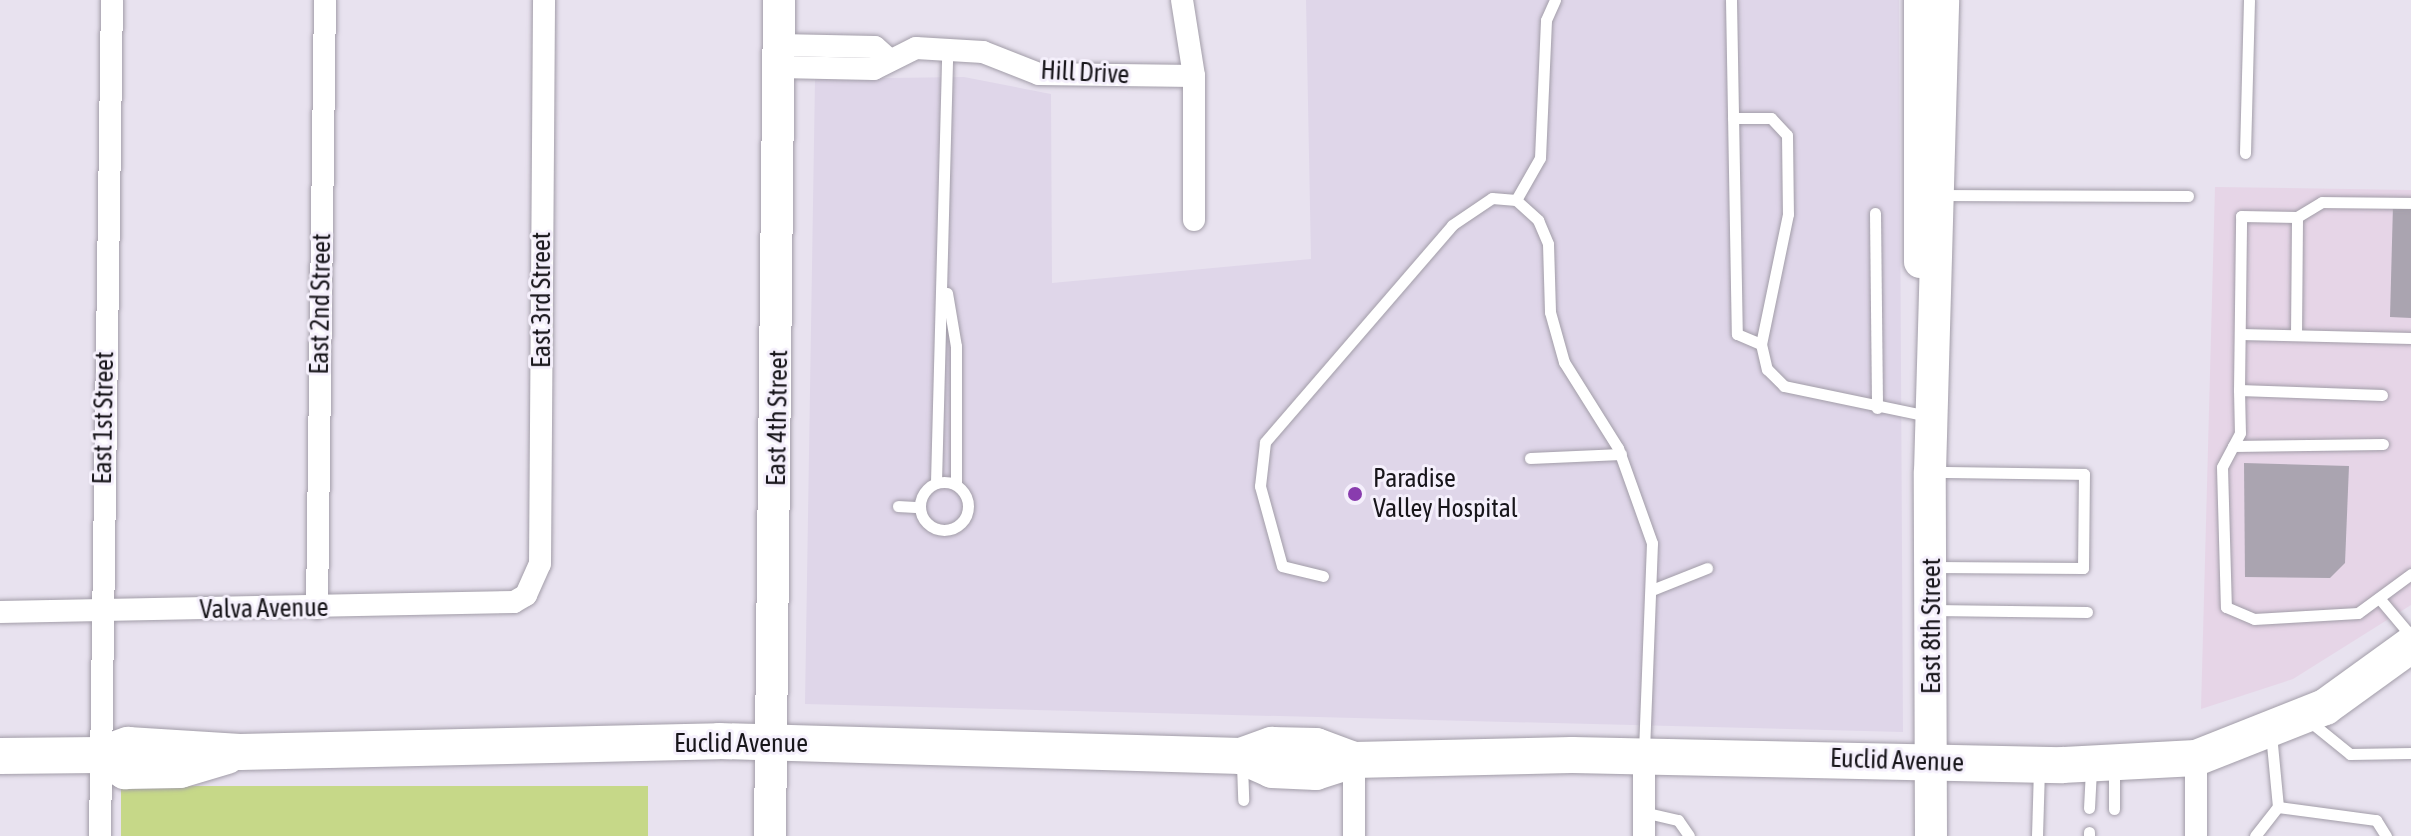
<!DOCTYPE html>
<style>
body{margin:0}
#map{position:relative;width:2411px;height:836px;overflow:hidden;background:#e8e2ef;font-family:"Asap Condensed",sans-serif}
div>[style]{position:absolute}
.commercial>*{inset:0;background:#e6d5e7}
.built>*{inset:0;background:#dfd6e9}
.green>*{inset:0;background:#c6d888;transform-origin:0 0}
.building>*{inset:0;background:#aaa4b0}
.roads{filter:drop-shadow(0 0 2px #a29da8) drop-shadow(0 0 2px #a29da8)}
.lane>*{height:11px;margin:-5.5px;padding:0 5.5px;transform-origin:5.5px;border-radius:5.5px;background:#fff}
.lane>.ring{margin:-5.5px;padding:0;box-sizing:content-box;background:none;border:11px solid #fff;border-radius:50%}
.street>*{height:22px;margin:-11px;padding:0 11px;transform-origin:11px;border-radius:11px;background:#fff}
.secondary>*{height:32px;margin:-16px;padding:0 16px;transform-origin:16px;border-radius:16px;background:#fff}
.primary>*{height:36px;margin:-18px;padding:0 18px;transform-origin:18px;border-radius:18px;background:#fff}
.dots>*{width:22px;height:22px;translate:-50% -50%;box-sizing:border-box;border:4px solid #f5f0fc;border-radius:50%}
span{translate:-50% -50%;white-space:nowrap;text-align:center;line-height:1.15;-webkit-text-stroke:6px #f5f0fc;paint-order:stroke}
.street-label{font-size:26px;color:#18161b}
.poi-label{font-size:26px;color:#18161b}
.left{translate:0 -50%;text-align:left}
</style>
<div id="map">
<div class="commercial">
<div style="clip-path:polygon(2215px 187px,2411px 190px,2411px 605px,2293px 679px,2201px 709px)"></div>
</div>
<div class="built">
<div style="clip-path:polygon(1306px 0,1899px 0,1903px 732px,805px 704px,815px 79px,964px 77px,1051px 94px,1052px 283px,1311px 259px)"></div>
</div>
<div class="green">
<div style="left:648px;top:786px;width:50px;height:527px;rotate:90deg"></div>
</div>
<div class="building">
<div style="clip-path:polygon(2393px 205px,2411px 206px,2411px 318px,2390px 317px)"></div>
<div style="clip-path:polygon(2244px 463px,2349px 466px,2345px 563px,2330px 578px,2245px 577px)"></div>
</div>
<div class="roads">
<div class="lane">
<div style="left:1731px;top:0;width:334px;rotate:89deg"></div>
<div style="left:1737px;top:334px;width:26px;rotate:23deg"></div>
<div style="left:1733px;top:118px;width:38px"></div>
<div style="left:1771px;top:118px;width:23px;rotate:47deg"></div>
<div style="left:1787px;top:135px;width:79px;rotate:89.3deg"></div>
<div style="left:1788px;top:214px;width:133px;rotate:101.7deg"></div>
<div style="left:1761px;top:344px;width:26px;rotate:77deg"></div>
<div style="left:1767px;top:369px;width:24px;rotate:45deg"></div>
<div style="left:1784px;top:386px;width:147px;rotate:11.8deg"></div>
<div style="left:2245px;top:153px;width:153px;rotate:-88.5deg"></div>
<div style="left:1942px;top:195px;width:246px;rotate:0.2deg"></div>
<div style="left:1516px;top:200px;width:48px;rotate:-60.3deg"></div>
<div style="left:1540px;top:158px;width:138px;rotate:-87.5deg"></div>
<div style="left:1546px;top:20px;width:22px;rotate:-66deg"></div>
<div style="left:1875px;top:213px;width:195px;rotate:89.4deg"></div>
<div style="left:947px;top:293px;width:54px;rotate:80.4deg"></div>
<div style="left:956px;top:346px;width:138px;rotate:90deg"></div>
<div style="left:2240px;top:334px;width:171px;rotate:1.3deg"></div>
<div style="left:2296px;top:335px;width:118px;rotate:-89.5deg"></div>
<div style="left:2239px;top:390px;width:43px;rotate:88.7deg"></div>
<div style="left:2240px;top:433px;width:38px;rotate:118deg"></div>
<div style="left:2222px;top:467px;width:140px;rotate:88.4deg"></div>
<div style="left:2226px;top:607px;width:30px;rotate:23deg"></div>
<div style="left:2254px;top:619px;width:104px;rotate:-3.3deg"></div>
<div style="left:2358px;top:613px;width:66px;rotate:-36.3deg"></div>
<div style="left:2382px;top:395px;width:143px;rotate:-178deg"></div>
<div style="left:2239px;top:390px;width:174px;rotate:-89.3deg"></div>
<div style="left:2241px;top:216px;width:56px;rotate:1deg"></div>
<div style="left:2297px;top:217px;width:29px;rotate:-31deg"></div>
<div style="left:2322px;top:202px;width:89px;rotate:0.6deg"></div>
<div style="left:2233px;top:446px;width:150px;rotate:-0.8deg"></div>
<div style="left:1530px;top:458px;width:91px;rotate:-2.5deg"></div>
<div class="ring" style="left:920px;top:482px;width:37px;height:37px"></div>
<div style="left:936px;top:482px;width:432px;rotate:-88.5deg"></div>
<div style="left:898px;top:506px;width:21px;rotate:3deg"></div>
<div style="left:1933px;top:567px;width:150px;rotate:0.4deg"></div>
<div style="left:2083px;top:568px;width:94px;rotate:-89.4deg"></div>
<div style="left:2084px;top:474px;width:150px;rotate:-179.2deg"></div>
<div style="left:1323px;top:576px;width:42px;rotate:-166.3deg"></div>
<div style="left:1282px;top:566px;width:83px;rotate:-105.4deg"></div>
<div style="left:1260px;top:486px;width:44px;rotate:-83.5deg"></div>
<div style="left:1265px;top:442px;width:286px;rotate:-49.2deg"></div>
<div style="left:1452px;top:225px;width:48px;rotate:-34deg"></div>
<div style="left:1492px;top:198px;width:24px;rotate:5deg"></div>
<div style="left:1516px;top:200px;width:30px;rotate:42deg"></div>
<div style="left:1538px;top:220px;width:26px;rotate:67deg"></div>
<div style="left:1548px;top:244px;width:68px;rotate:88.3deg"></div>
<div style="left:1550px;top:312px;width:52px;rotate:74.4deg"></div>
<div style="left:1564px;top:362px;width:102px;rotate:57.9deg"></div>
<div style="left:1618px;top:448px;width:101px;rotate:70.3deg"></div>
<div style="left:1652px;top:543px;width:208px;rotate:92.2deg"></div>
<div style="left:1654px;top:589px;width:57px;rotate:-21.6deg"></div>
<div style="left:2379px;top:598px;width:50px;rotate:49.9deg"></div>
<div style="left:1933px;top:610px;width:154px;rotate:0.7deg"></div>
<div style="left:2308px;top:720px;width:54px;rotate:39deg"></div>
<div style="left:2350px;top:754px;width:61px;rotate:-0.9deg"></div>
<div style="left:2271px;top:734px;width:73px;rotate:84.5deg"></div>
<div style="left:1242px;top:764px;width:36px;rotate:88deg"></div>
<div style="left:2089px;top:808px;width:39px;rotate:-87deg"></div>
<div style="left:2114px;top:809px;width:41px;rotate:-90deg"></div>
<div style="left:1643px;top:812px;width:36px;rotate:13deg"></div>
<div style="left:1678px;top:820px;width:19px;rotate:55deg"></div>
<div style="left:2089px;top:832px;width:4px;rotate:90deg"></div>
<div style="left:2037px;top:836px;width:67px;rotate:-88.3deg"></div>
<div style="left:2255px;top:836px;width:37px;rotate:-52deg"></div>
<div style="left:2278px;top:807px;width:99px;rotate:7.6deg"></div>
<div style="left:2376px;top:820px;width:19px;rotate:58deg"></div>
</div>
<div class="street">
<div style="left:1182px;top:0;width:77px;rotate:81deg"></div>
<div style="left:1194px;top:76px;width:144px;rotate:90deg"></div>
<div style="left:779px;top:45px;width:96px;rotate:1.2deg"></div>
<div style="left:875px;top:47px;width:15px;rotate:42deg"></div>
<div style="left:779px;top:67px;width:95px;rotate:1.2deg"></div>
<div style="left:874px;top:69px;width:47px;rotate:-26.6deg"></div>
<div style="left:916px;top:48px;width:67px;rotate:3.4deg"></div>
<div style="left:983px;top:52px;width:60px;rotate:21.4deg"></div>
<div style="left:1039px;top:74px;width:155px;rotate:0.7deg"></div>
<div style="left:317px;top:608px;width:608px;rotate:-89.25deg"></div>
<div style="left:0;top:612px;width:514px;rotate:-1.11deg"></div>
<div style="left:514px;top:602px;width:14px;rotate:-30deg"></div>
<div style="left:526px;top:595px;width:34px;rotate:-66deg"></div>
<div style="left:540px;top:564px;width:564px;rotate:-89.59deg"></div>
<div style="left:2196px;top:758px;width:78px;rotate:90deg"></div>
<div style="left:1354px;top:760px;width:76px;rotate:90deg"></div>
<div style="left:100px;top:836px;width:836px;rotate:-89.18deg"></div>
<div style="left:1644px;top:836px;width:80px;rotate:-90deg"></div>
</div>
<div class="secondary">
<div style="left:1920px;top:0;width:262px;rotate:90deg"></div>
<div style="left:770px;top:836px;width:836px;rotate:-89.38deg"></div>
<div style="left:1931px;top:836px;width:364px;rotate:-90.2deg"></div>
<div style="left:1930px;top:472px;width:472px;rotate:-88.4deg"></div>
</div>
<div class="primary">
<div style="left:100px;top:755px;width:30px;rotate:33deg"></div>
<div style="left:125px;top:771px;width:55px;rotate:-1deg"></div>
<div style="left:180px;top:770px;width:49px;rotate:-16.6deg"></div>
<div style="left:0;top:756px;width:100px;rotate:-0.6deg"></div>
<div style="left:100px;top:755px;width:30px;rotate:-20deg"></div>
<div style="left:128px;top:745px;width:112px;rotate:3.6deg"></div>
<div style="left:240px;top:752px;width:479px;rotate:-1.3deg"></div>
<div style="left:719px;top:741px;width:522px;rotate:1.65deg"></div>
<div style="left:1241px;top:756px;width:33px;rotate:-20deg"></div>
<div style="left:1272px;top:745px;width:44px;rotate:1.3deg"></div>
<div style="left:1316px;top:746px;width:40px;rotate:20.2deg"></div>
<div style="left:1241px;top:756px;width:34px;rotate:24deg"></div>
<div style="left:1272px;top:770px;width:44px;rotate:2.6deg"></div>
<div style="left:1316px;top:772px;width:40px;rotate:-18deg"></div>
<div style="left:1354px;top:760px;width:218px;rotate:-1.3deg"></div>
<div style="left:1572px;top:755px;width:490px;rotate:1.2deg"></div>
<div style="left:2062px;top:765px;width:134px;rotate:-3deg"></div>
<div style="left:2196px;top:758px;width:139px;rotate:-21.6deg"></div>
<div style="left:2325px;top:707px;width:106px;rotate:-35.8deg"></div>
</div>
</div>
<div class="dots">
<div style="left:1355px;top:494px;background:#893cae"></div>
</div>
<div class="street-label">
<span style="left:1085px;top:73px;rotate:3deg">Hill Drive</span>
<span style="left:542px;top:300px;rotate:-90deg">East 3rd Street</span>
<span style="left:321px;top:304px;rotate:-89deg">East 2nd Street</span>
<span style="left:104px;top:418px;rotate:-89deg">East 1st Street</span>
<span style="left:778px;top:418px;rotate:-89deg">East 4th Street</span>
<span style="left:264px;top:609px;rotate:-1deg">Valva Avenue</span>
<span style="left:1932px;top:626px;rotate:-90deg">East 8th Street</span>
<span style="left:741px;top:744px">Euclid Avenue</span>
<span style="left:1897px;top:761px;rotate:2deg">Euclid Avenue</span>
</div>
<div class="poi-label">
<span class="left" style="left:1373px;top:494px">Paradise<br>Valley Hospital</span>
</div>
</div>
